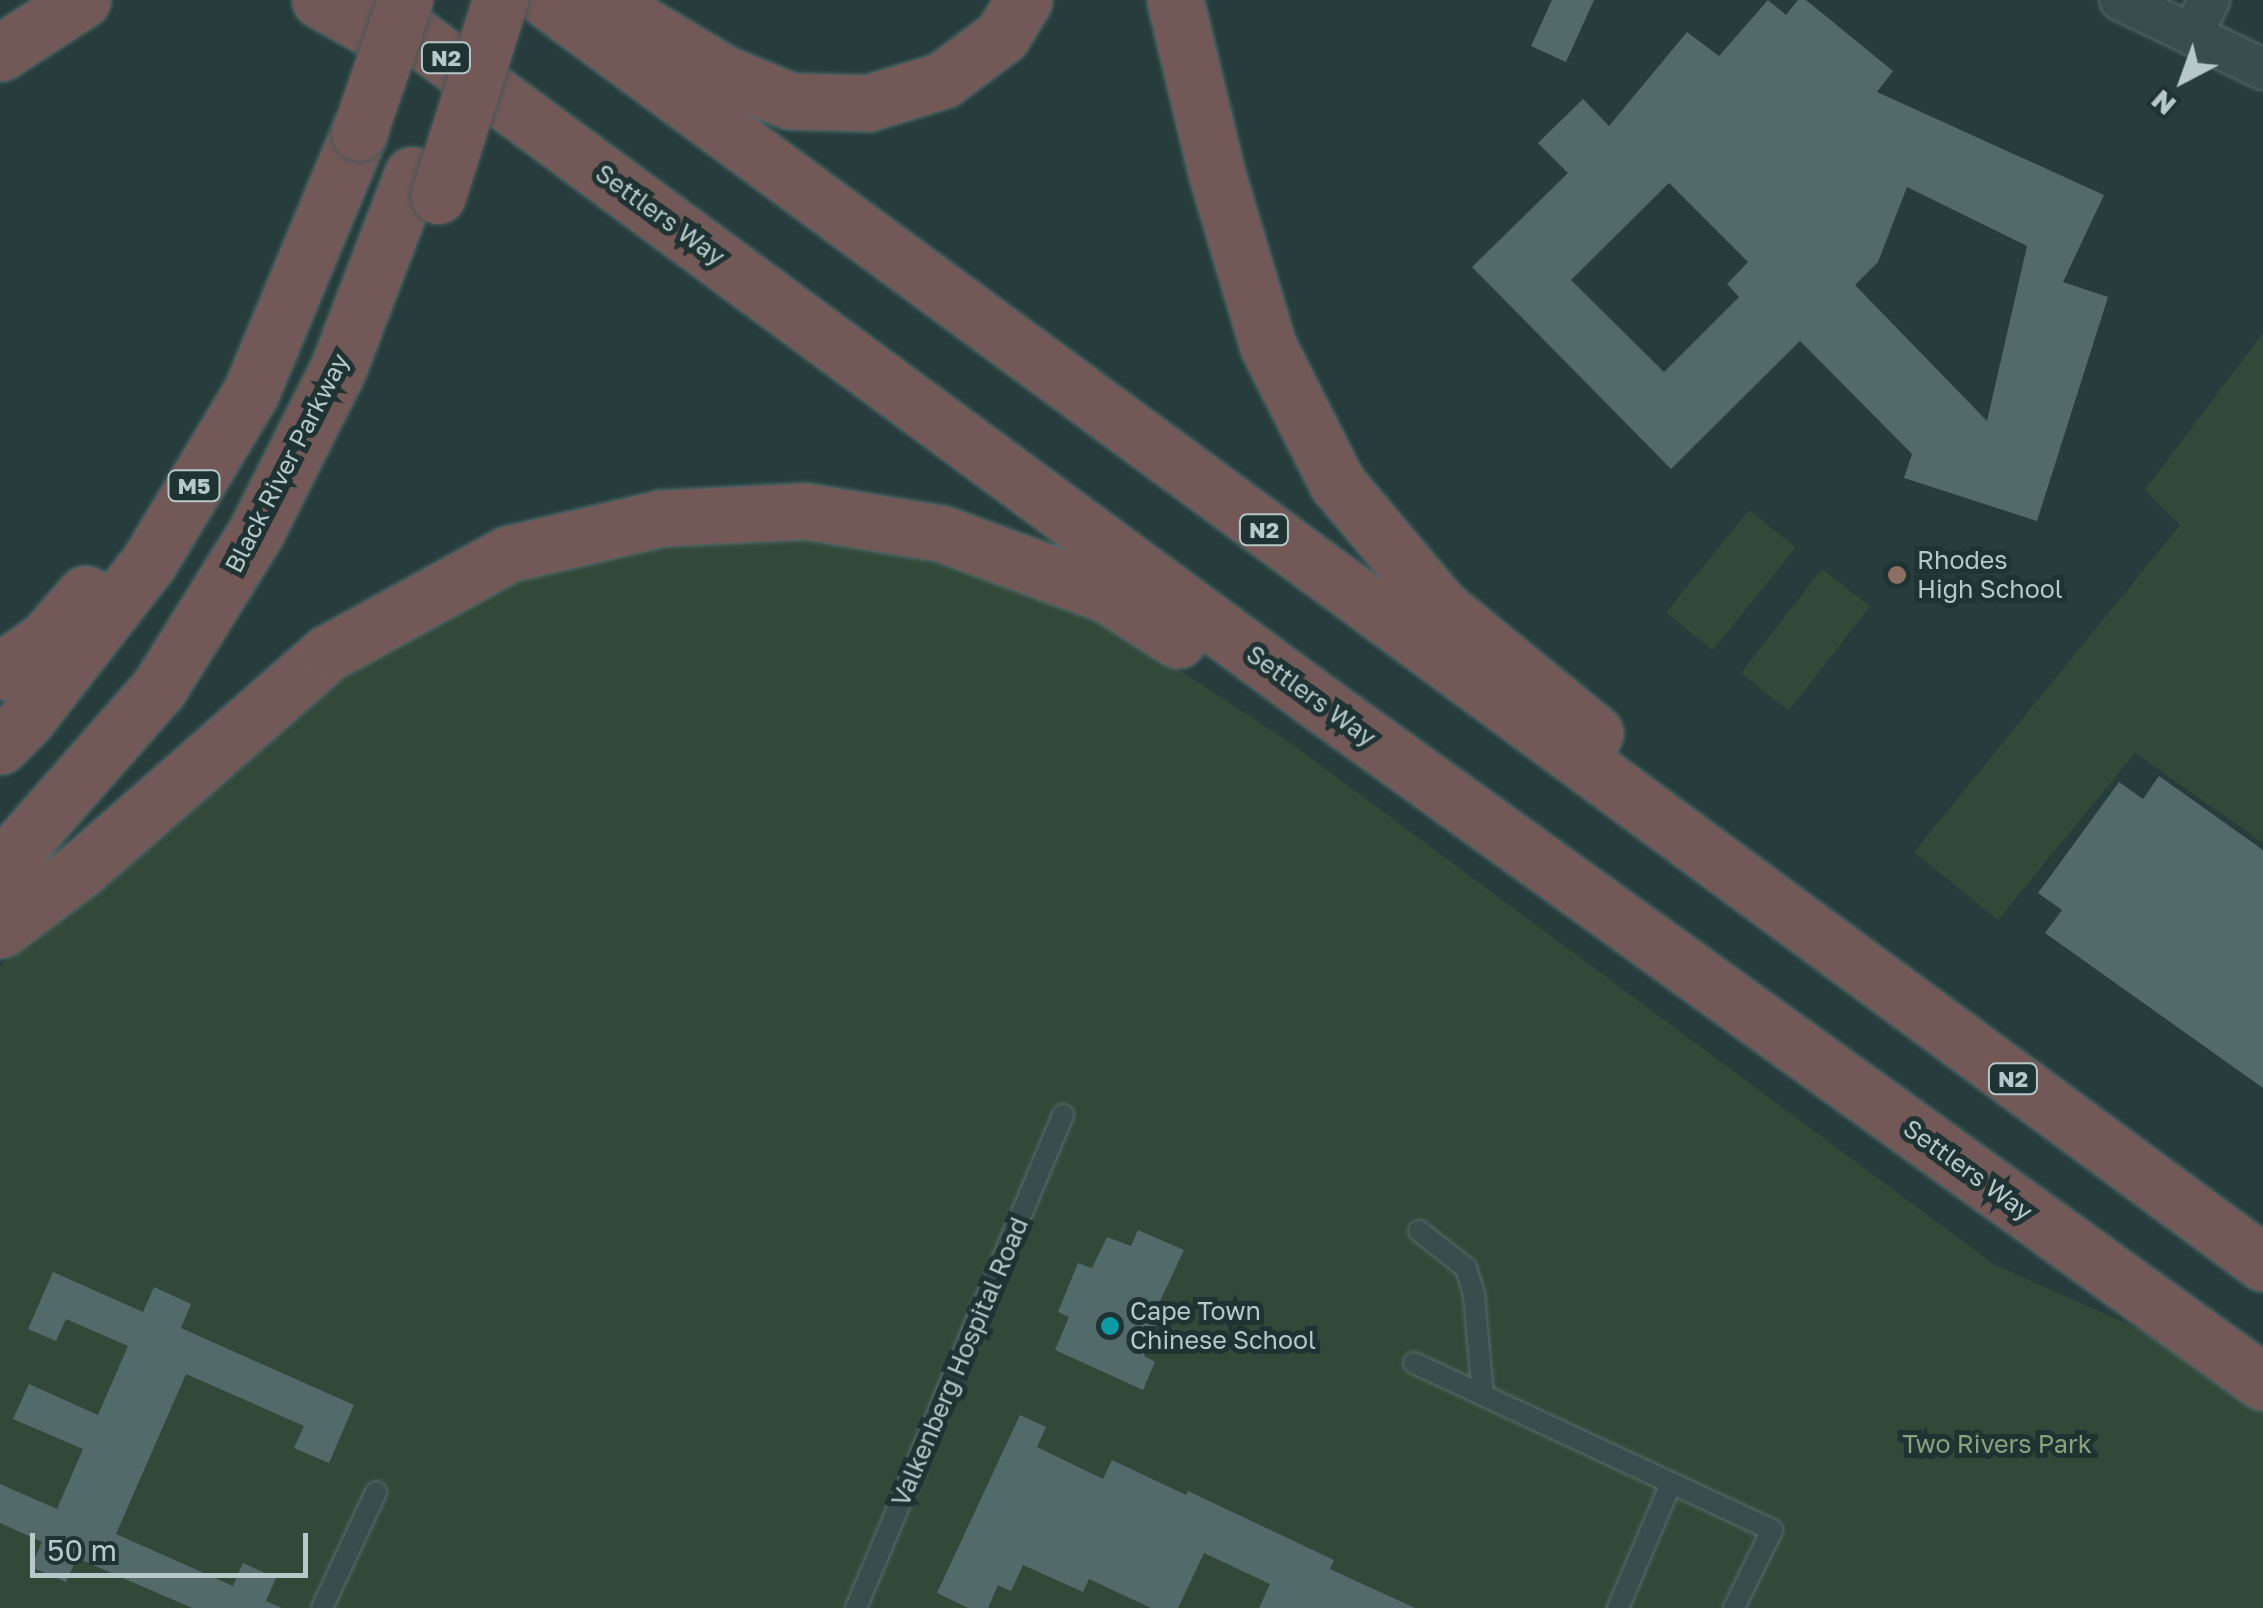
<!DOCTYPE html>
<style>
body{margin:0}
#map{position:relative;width:2263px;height:1608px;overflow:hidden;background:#263d3c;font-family:"Golos Text",sans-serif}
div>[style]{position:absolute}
.green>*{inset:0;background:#32493a;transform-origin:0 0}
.building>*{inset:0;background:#526a6a}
.roads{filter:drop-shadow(0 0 2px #586b6b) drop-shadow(0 0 2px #586b6b)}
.lane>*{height:20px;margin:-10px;padding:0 10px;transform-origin:10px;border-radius:10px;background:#3a4d4d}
.street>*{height:40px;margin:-20px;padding:0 20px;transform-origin:20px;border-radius:20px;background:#3a4d4d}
.highway>*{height:55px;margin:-27.5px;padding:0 27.5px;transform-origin:27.5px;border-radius:27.5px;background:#735858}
.bridges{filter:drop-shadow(0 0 2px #455858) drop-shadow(0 0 2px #455858)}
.highway-bridge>*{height:55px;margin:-27.5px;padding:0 27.5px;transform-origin:27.5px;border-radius:27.5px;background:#735858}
.dots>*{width:28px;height:28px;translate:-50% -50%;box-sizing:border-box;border:5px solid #1f3332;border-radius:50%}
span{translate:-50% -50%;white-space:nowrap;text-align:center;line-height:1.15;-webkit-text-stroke:10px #1f3332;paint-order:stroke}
.shield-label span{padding:2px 8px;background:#1f3332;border:2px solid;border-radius:8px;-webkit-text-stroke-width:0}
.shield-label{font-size:22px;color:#b6c8c8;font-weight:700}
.street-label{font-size:25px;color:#b6c8c8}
.poi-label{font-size:25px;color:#b6c8c8}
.left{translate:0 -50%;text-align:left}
.park-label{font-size:25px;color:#8ca17d}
.north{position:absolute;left:2133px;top:30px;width:100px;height:100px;-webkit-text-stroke:8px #1f3332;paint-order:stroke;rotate:221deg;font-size:28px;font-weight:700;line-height:40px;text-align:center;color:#b6c8c8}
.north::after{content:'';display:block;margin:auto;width:35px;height:45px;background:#b6c8c8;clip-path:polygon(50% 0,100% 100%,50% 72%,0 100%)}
.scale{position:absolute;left:30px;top:1533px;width:278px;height:45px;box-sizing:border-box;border:5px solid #b6c8c8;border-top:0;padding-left:12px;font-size:30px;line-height:35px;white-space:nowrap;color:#b6c8c8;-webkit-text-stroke:8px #1f3332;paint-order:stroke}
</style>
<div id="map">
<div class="green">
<div style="clip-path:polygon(2263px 333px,2263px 843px,2135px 753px,1998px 920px,1914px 852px,2180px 525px,2145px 490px)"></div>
<div style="left:1749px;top:510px;width:60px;height:132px;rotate:39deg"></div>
<div style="clip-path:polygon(748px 536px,823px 538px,987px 575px,1070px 607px,1140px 644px,1289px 742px,1995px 1265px,2263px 1384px,2263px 1608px,0 1608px,0 966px,109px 879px,311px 702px,430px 620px,492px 588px,556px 567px,680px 542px)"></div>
<div style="left:1822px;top:569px;width:61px;height:132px;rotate:38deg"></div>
</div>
<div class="building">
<div style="clip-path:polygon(1552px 0,1594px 0,1566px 62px,1531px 46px)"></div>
<div style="clip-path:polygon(evenodd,1768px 0,1786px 15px,1798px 0,1806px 0,1893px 71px,1877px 92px,2104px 195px,2063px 282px,2108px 297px,2037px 521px,1904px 478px,1912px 454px,1800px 341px,1671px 469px,1472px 267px,1568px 173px,1538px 143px,1583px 99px,1609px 126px,1687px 32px,1719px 56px,1768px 0,1669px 183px,1748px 262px,1727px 284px,1739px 297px,1664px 372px,1571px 280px,1669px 183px,1768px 0,1907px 187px,2027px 246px,1987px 421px,1855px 285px,1878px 262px,1907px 187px)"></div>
<div style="clip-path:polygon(2159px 776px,2263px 850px,2263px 1088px,2045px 933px,2062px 910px,2038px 893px,2119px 782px,2143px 799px)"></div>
<div style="clip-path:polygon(1138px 1230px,1184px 1250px,1154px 1314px,1159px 1316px,1144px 1356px,1155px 1362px,1143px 1390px,1055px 1350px,1069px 1317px,1058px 1312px,1078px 1263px,1092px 1268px,1107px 1237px,1131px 1246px)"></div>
<div style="clip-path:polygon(53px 1272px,143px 1312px,154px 1287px,191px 1304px,181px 1328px,354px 1405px,329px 1463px,294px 1448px,304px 1426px,186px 1374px,116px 1534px,233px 1586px,243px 1563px,276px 1578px,266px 1601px,282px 1608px,192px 1608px,77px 1558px,66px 1582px,31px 1567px,42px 1542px,0 1523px,0 1484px,57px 1509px,83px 1449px,13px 1419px,29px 1384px,98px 1415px,128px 1346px,66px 1319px,56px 1341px,28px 1329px)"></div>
<div style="clip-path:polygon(1020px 1415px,1046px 1427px,1037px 1447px,1103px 1479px,1112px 1460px,1186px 1495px,1188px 1491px,1334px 1560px,1330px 1569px,1415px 1608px,1259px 1608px,1270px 1584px,1204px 1553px,1178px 1608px,1151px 1608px,1089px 1579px,1083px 1592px,1023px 1565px,1011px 1591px,998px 1585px,988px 1608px,968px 1608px,937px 1593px)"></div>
</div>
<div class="roads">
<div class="lane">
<div style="left:1419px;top:1231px;width:60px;rotate:38.2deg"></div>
<div style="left:1466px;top:1268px;width:28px;rotate:73deg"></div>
<div style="left:1474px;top:1295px;width:100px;rotate:84.9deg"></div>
<div style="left:1414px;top:1363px;width:395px;rotate:25deg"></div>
<div style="left:1772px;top:1530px;width:87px;rotate:116deg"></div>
<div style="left:322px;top:1608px;width:128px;rotate:-65deg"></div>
<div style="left:856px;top:1608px;width:535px;rotate:-67.22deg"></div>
<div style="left:1618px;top:1608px;width:136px;rotate:-67deg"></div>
</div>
<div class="street">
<div style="left:2120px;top:0;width:159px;rotate:25.8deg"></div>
<div style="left:2192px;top:34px;width:38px;rotate:-63deg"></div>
</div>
<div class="highway">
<div style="left:320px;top:0;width:84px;rotate:29.3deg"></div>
<div style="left:367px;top:0;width:1179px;rotate:36.41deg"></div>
<div style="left:1316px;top:700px;width:1167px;rotate:35.76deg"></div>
<div style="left:547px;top:0;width:2131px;rotate:36.35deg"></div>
<div style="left:1175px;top:0;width:180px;rotate:76.5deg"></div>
<div style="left:1217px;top:175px;width:178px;rotate:73.4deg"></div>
<div style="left:1268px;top:346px;width:153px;rotate:63.3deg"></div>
<div style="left:1337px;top:483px;width:162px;rotate:50deg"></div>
<div style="left:1441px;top:607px;width:199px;rotate:39.3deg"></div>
<div style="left:579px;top:1px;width:68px;rotate:20.6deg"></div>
<div style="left:643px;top:25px;width:93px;rotate:31deg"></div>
<div style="left:723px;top:73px;width:73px;rotate:22.7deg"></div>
<div style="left:790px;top:101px;width:78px;rotate:1.5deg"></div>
<div style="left:868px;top:103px;width:78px;rotate:-17deg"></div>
<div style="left:943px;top:80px;width:74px;rotate:-36.7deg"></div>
<div style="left:1002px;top:36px;width:42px;rotate:-58.6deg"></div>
<div style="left:0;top:53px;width:98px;rotate:-32.9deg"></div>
<div style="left:0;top:671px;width:56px;rotate:-34.8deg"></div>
<div style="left:46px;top:639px;width:60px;rotate:-49.1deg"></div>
<div style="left:0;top:746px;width:37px;rotate:-45deg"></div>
<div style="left:26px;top:720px;width:200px;rotate:-52.1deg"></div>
<div style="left:149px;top:562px;width:198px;rotate:-59deg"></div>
<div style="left:251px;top:392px;width:281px;rotate:-67.4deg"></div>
<div style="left:0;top:869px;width:241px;rotate:-48.7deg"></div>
<div style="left:159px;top:688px;width:181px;rotate:-58.1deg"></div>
<div style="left:255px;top:534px;width:185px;rotate:-63.3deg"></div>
<div style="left:338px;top:369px;width:208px;rotate:-69.1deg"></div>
<div style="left:0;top:930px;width:101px;rotate:-37deg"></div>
<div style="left:81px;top:869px;width:328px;rotate:-41.2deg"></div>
<div style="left:328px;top:653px;width:205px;rotate:-28.8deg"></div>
<div style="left:508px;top:554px;width:157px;rotate:-13.2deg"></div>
<div style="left:661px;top:518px;width:145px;rotate:-2.8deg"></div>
<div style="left:806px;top:511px;width:139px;rotate:9.5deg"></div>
<div style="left:943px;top:534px;width:176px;rotate:20.3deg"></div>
<div style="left:1108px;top:595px;width:83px;rotate:32.7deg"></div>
</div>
</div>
<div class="bridges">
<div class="highway-bridge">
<div style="left:359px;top:133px;width:141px;rotate:-70.9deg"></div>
<div style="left:438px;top:196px;width:206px;rotate:-72.4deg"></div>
</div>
</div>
<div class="dots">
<div style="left:1897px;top:575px;background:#8d6e63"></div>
<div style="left:1110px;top:1326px;background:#0f9aa8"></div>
</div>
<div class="shield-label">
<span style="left:446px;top:58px">N2</span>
<span style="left:194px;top:486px">M5</span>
<span style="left:1264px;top:530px">N2</span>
<span style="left:2013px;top:1079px">N2</span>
</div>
<div class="street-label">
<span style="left:660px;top:215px;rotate:36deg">Settlers Way</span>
<span style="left:287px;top:463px;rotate:-63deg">Black River Parkway</span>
<span style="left:1311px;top:696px;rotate:36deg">Settlers Way</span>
<span style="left:1968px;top:1170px;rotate:36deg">Settlers Way</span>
<span style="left:960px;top:1362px;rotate:-67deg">Valkenberg Hospital Road</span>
</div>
<div class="poi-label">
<span class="left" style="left:1917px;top:575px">Rhodes<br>High School</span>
<span class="left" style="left:1130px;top:1326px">Cape Town<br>Chinese School</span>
</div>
<div class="park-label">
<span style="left:1997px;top:1444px">Two Rivers Park</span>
</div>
<div class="north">N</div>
<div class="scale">50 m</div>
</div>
